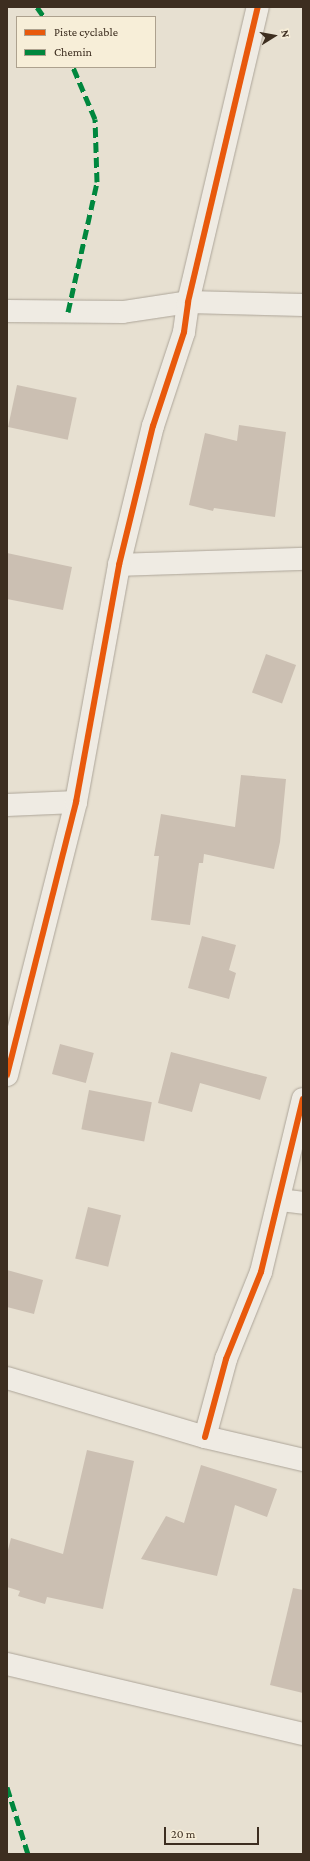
<!DOCTYPE html>
<style>
body{margin:0}
#map{position:relative;width:310px;height:1861px;overflow:hidden;background:#e7e0d1;font-family:"Crimson Pro",serif}
div>[style]{position:absolute}
.building>*{inset:0;background:#cbbfb2;transform-origin:0 0}
.roads{filter:drop-shadow(0 0 1px #ada599) drop-shadow(0 0 1px #ada599)}
.minor>*{height:22px;margin:-11px;padding:0 11px;transform-origin:11px;border-radius:11px;background:#efebe3}
.quiet>*{height:5px;margin-top:-2.5px;transform-origin:0;background:repeating-linear-gradient(90deg,#00873e 0 10px,transparent 0 15px)}
.cycleway>*{height:6px;margin:-3px;padding:0 3px;transform-origin:3px;border-radius:3px;background:#e8590c}
span{translate:-50% -50%;white-space:nowrap;text-align:center;line-height:1.15;-webkit-text-stroke:3px #f7eed8;paint-order:stroke}
.frame{position:absolute;inset:0;border:8px solid #3d2e20;pointer-events:none}
.legend{position:absolute;left:16px;top:16px;width:140px;height:52px;box-sizing:border-box;background:#f7eed8;border:1px solid #ada18e;margin:0;padding:5px 7px;list-style:none;font-size:12px;color:#3d2e20}
.legend li{display:flex;align-items:center;gap:8px;height:20px}
.legend b{width:20px;border:1px solid #ada18e}
.north{position:absolute;left:254px;top:16px;width:40px;height:40px;-webkit-text-stroke:3px #f7eed8;paint-order:stroke;rotate:79deg;font-size:11px;font-weight:700;line-height:16px;text-align:center;color:#3d2e20}
.north::after{content:'';display:block;margin:auto;width:14px;height:18px;background:#3d2e20;clip-path:polygon(50% 0,100% 100%,50% 72%,0 100%)}
.scale{position:absolute;left:164px;top:1827px;width:95px;height:18px;box-sizing:border-box;border:2px solid #3d2e20;border-top:0;padding-left:5px;font-size:12px;line-height:14px;white-space:nowrap;color:#3d2e20;-webkit-text-stroke:3px #f7eed8;paint-order:stroke}
</style>
<div id="map">
<div class="building">
<div style="left:17px;top:385px;width:61px;height:43px;rotate:12deg"></div>
<div style="clip-path:polygon(239px 425px,286px 432px,275px 517px,214px 508px,213px 511px,189px 505px,205px 433px,237px 441px)"></div>
<div style="clip-path:polygon(7px 553px,72px 567px,63px 610px,7px 599px)"></div>
<div style="left:266px;top:654px;width:32px;height:41px;rotate:20deg"></div>
<div style="clip-path:polygon(241px 775px,286px 779px,280px 842px,274px 869px,204px 854px,203px 863px,199px 863px,190px 925px,151px 920px,159px 856px,154px 856px,161px 814px,235px 827px)"></div>
<div style="clip-path:polygon(202px 936px,236px 945px,229px 970px,236px 973px,229px 999px,188px 988px)"></div>
<div style="left:60px;top:1044px;width:35px;height:31px;rotate:15deg"></div>
<div style="clip-path:polygon(171px 1052px,267px 1077px,260px 1100px,200px 1083px,192px 1112px,158px 1103px)"></div>
<div style="left:89px;top:1090px;width:64px;height:40px;rotate:11deg"></div>
<div style="left:88px;top:1207px;width:34px;height:53px;rotate:14deg"></div>
<div style="clip-path:polygon(7px 1270px,43px 1280px,34px 1314px,7px 1307px)"></div>
<div style="clip-path:polygon(87px 1450px,134px 1461px,103px 1609px,47px 1597px,45px 1604px,18px 1596px,20px 1591px,7px 1587px,7px 1554px,11px 1538px,63px 1554px)"></div>
<div style="clip-path:polygon(201px 1465px,277px 1489px,267px 1517px,235px 1505px,217px 1576px,141px 1559px,166px 1516px,184px 1523px)"></div>
<div style="clip-path:polygon(293px 1588px,303px 1590px,303px 1693px,270px 1685px)"></div>
</div>
<div class="roads">
<div class="minor">
<div style="left:7px;top:311px;width:116px;rotate:0.5deg"></div>
<div style="left:123px;top:312px;width:66px;rotate:-8.7deg"></div>
<div style="left:188px;top:302px;width:115px;rotate:1.5deg"></div>
<div style="left:119px;top:565px;width:184px;rotate:-1.9deg"></div>
<div style="left:7px;top:805px;width:69px;rotate:-2.5deg"></div>
<div style="left:7px;top:1075px;width:282px;rotate:-75.8deg"></div>
<div style="left:76px;top:802px;width:241px;rotate:-79.7deg"></div>
<div style="left:119px;top:565px;width:143px;rotate:-76.3deg"></div>
<div style="left:153px;top:426px;width:99px;rotate:-71.7deg"></div>
<div style="left:184px;top:332px;width:30px;rotate:-82deg"></div>
<div style="left:188px;top:302px;width:303px;rotate:-76.7deg"></div>
<div style="left:280px;top:1200px;width:23px;rotate:7deg"></div>
<div style="left:7px;top:1378px;width:207px;rotate:16.6deg"></div>
<div style="left:205px;top:1437px;width:101px;rotate:13.2deg"></div>
<div style="left:205px;top:1437px;width:81px;rotate:-74.9deg"></div>
<div style="left:226px;top:1359px;width:94px;rotate:-68.1deg"></div>
<div style="left:261px;top:1272px;width:178px;rotate:-76.4deg"></div>
<div style="left:7px;top:1664px;width:304px;rotate:13.3deg"></div>
</div>
</div>
<div class="quiet">
<div style="left:37px;top:7px;width:12px;rotate:55deg"></div>
<div style="left:68px;top:312px;width:133px;rotate:-77.4deg"></div>
<div style="left:97px;top:182px;width:63px;rotate:-91.8deg"></div>
<div style="left:95px;top:119px;width:56px;rotate:-112.9deg"></div>
<div style="left:7px;top:1787px;width:70px;rotate:72.6deg"></div>
</div>
<div class="cycleway">
<div style="left:7px;top:1075px;width:282px;rotate:-75.8deg"></div>
<div style="left:76px;top:802px;width:241px;rotate:-79.7deg"></div>
<div style="left:119px;top:565px;width:143px;rotate:-76.3deg"></div>
<div style="left:153px;top:426px;width:99px;rotate:-71.7deg"></div>
<div style="left:184px;top:332px;width:30px;rotate:-82deg"></div>
<div style="left:188px;top:302px;width:303px;rotate:-76.7deg"></div>
<div style="left:205px;top:1437px;width:81px;rotate:-74.9deg"></div>
<div style="left:226px;top:1359px;width:94px;rotate:-68.1deg"></div>
<div style="left:261px;top:1272px;width:178px;rotate:-76.4deg"></div>
</div>
<div class="frame"></div>
<ul class="legend">
<li><b style="height:5px;background:#e8590c"></b>Piste cyclable</li>
<li><b style="height:5px;background:#00873e"></b>Chemin</li>
</ul>
<div class="north">N</div>
<div class="scale">20 m</div>
</div>
